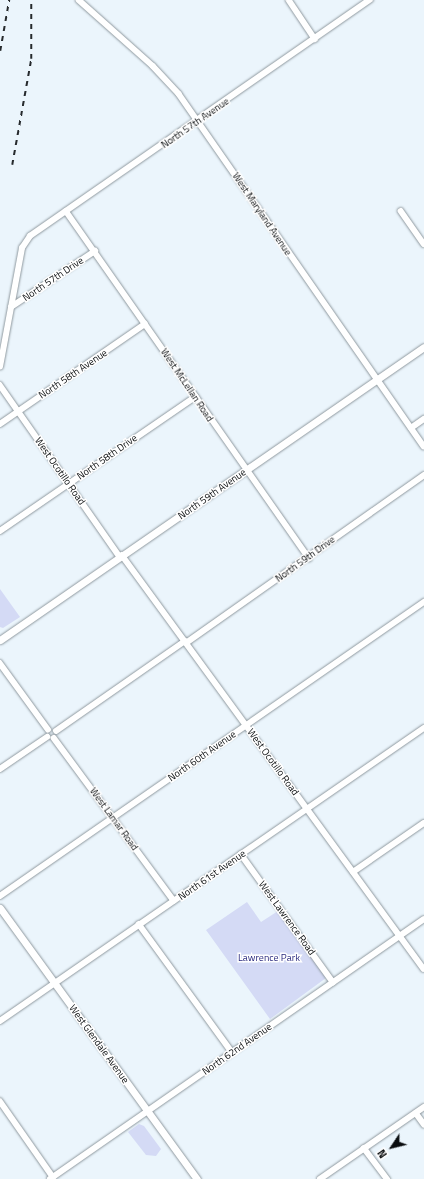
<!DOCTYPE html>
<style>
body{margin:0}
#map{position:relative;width:424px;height:1179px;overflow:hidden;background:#ebf5fc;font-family:"Titillium Web",sans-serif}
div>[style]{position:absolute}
.green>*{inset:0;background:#d4daf5}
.roads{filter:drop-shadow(0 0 1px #8f999f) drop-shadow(0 0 1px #8f999f)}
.minor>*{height:5.5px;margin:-2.75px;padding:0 2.75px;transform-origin:2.75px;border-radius:2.75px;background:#fff}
.major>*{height:7px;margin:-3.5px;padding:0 3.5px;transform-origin:3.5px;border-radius:3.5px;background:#fff}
.rail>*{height:1.5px;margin-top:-0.75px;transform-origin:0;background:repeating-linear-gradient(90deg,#262a2d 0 5px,transparent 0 10px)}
span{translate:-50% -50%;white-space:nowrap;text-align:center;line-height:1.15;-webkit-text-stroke:3px #fff;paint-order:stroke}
.street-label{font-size:10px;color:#090c0e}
.park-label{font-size:10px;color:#29297d}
.north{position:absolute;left:372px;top:1127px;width:40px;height:40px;-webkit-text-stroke:3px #fff;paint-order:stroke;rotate:235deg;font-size:11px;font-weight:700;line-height:16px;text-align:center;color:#090c0e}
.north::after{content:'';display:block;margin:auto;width:14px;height:18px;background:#090c0e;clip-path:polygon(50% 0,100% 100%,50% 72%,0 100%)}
</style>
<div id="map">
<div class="green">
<div style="clip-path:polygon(0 589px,20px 617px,3px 628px,0 627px)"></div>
<div style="clip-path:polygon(247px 902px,261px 922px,278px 911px,326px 978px,270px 1019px,206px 930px)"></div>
<div style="clip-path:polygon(139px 1124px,144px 1126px,161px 1149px,156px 1156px,146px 1155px,128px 1132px)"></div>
</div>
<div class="roads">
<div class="minor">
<div style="left:79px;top:0;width:99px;rotate:41.7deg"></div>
<div style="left:153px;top:66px;width:38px;rotate:47deg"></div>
<div style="left:179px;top:94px;width:429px;rotate:55.2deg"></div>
<div style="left:289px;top:0;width:47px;rotate:56.3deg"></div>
<div style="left:66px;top:211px;width:424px;rotate:55deg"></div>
<div style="left:401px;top:211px;width:40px;rotate:55.1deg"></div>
<div style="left:11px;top:307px;width:101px;rotate:-33.7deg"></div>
<div style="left:0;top:367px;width:121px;rotate:-79.5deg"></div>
<div style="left:22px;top:248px;width:14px;rotate:-56deg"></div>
<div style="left:30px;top:236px;width:414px;rotate:-34.8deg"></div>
<div style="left:0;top:385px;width:210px;rotate:55.1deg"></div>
<div style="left:0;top:424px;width:176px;rotate:-34.6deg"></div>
<div style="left:411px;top:428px;width:16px;rotate:-35deg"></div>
<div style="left:0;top:531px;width:237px;rotate:-34.5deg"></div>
<div style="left:122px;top:555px;width:512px;rotate:53.89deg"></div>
<div style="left:186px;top:643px;width:291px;rotate:-35.2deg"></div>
<div style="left:0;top:663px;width:82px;rotate:54deg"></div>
<div style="left:56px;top:731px;width:157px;rotate:-34.9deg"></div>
<div style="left:54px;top:738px;width:202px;rotate:53.6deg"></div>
<div style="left:0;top:769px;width:57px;rotate:-34.2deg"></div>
<div style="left:241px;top:854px;width:158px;rotate:54.3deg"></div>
<div style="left:353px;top:872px;width:86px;rotate:-34.6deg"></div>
<div style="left:0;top:896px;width:516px;rotate:-34.74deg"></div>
<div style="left:139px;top:924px;width:158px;rotate:54deg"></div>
<div style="left:0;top:1021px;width:515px;rotate:-34.65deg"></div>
<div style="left:0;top:1101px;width:93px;rotate:55.1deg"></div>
<div style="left:416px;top:1113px;width:14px;rotate:54deg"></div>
<div style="left:364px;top:1148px;width:39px;rotate:53deg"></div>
<div style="left:50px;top:1179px;width:455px;rotate:-34.8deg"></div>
<div style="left:320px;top:1179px;width:126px;rotate:-34.7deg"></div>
</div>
<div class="major">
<div style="left:0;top:640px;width:515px;rotate:-34.65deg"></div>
<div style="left:0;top:908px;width:335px;rotate:54deg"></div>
</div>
</div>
<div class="rail">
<div style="left:0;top:51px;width:52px;rotate:-80deg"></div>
<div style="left:12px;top:165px;width:108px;rotate:-79.8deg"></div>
<div style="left:31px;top:59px;width:59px;rotate:-90deg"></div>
</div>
<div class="street-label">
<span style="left:195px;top:123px;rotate:-35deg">North 57th Avenue</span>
<span style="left:262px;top:214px;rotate:56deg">West Maryland Avenue</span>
<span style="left:53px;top:279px;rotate:-34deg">North 57th Drive</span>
<span style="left:73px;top:374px;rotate:-34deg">North 58th Avenue</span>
<span style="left:187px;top:385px;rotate:56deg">West McLellan Road</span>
<span style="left:107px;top:457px;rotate:-35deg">North 58th Drive</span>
<span style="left:60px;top:471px;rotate:55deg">West Ocotillo Road</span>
<span style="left:212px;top:494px;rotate:-35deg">North 59th Avenue</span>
<span style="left:305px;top:559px;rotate:-36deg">North 59th Drive</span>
<span style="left:202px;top:756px;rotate:-35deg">North 60th Avenue</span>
<span style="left:273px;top:762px;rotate:54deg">West Ocotillo Road</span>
<span style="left:114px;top:819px;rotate:54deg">West Lamar Road</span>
<span style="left:212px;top:875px;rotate:-35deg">North 61st Avenue</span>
<span style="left:287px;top:918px;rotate:54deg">West Lawrence Road</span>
<span style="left:99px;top:1044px;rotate:54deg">West Glendale Avenue</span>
<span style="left:237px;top:1049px;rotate:-35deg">North 62nd Avenue</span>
</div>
<div class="park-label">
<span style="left:269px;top:958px">Lawrence Park</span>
</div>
<div class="north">N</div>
</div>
